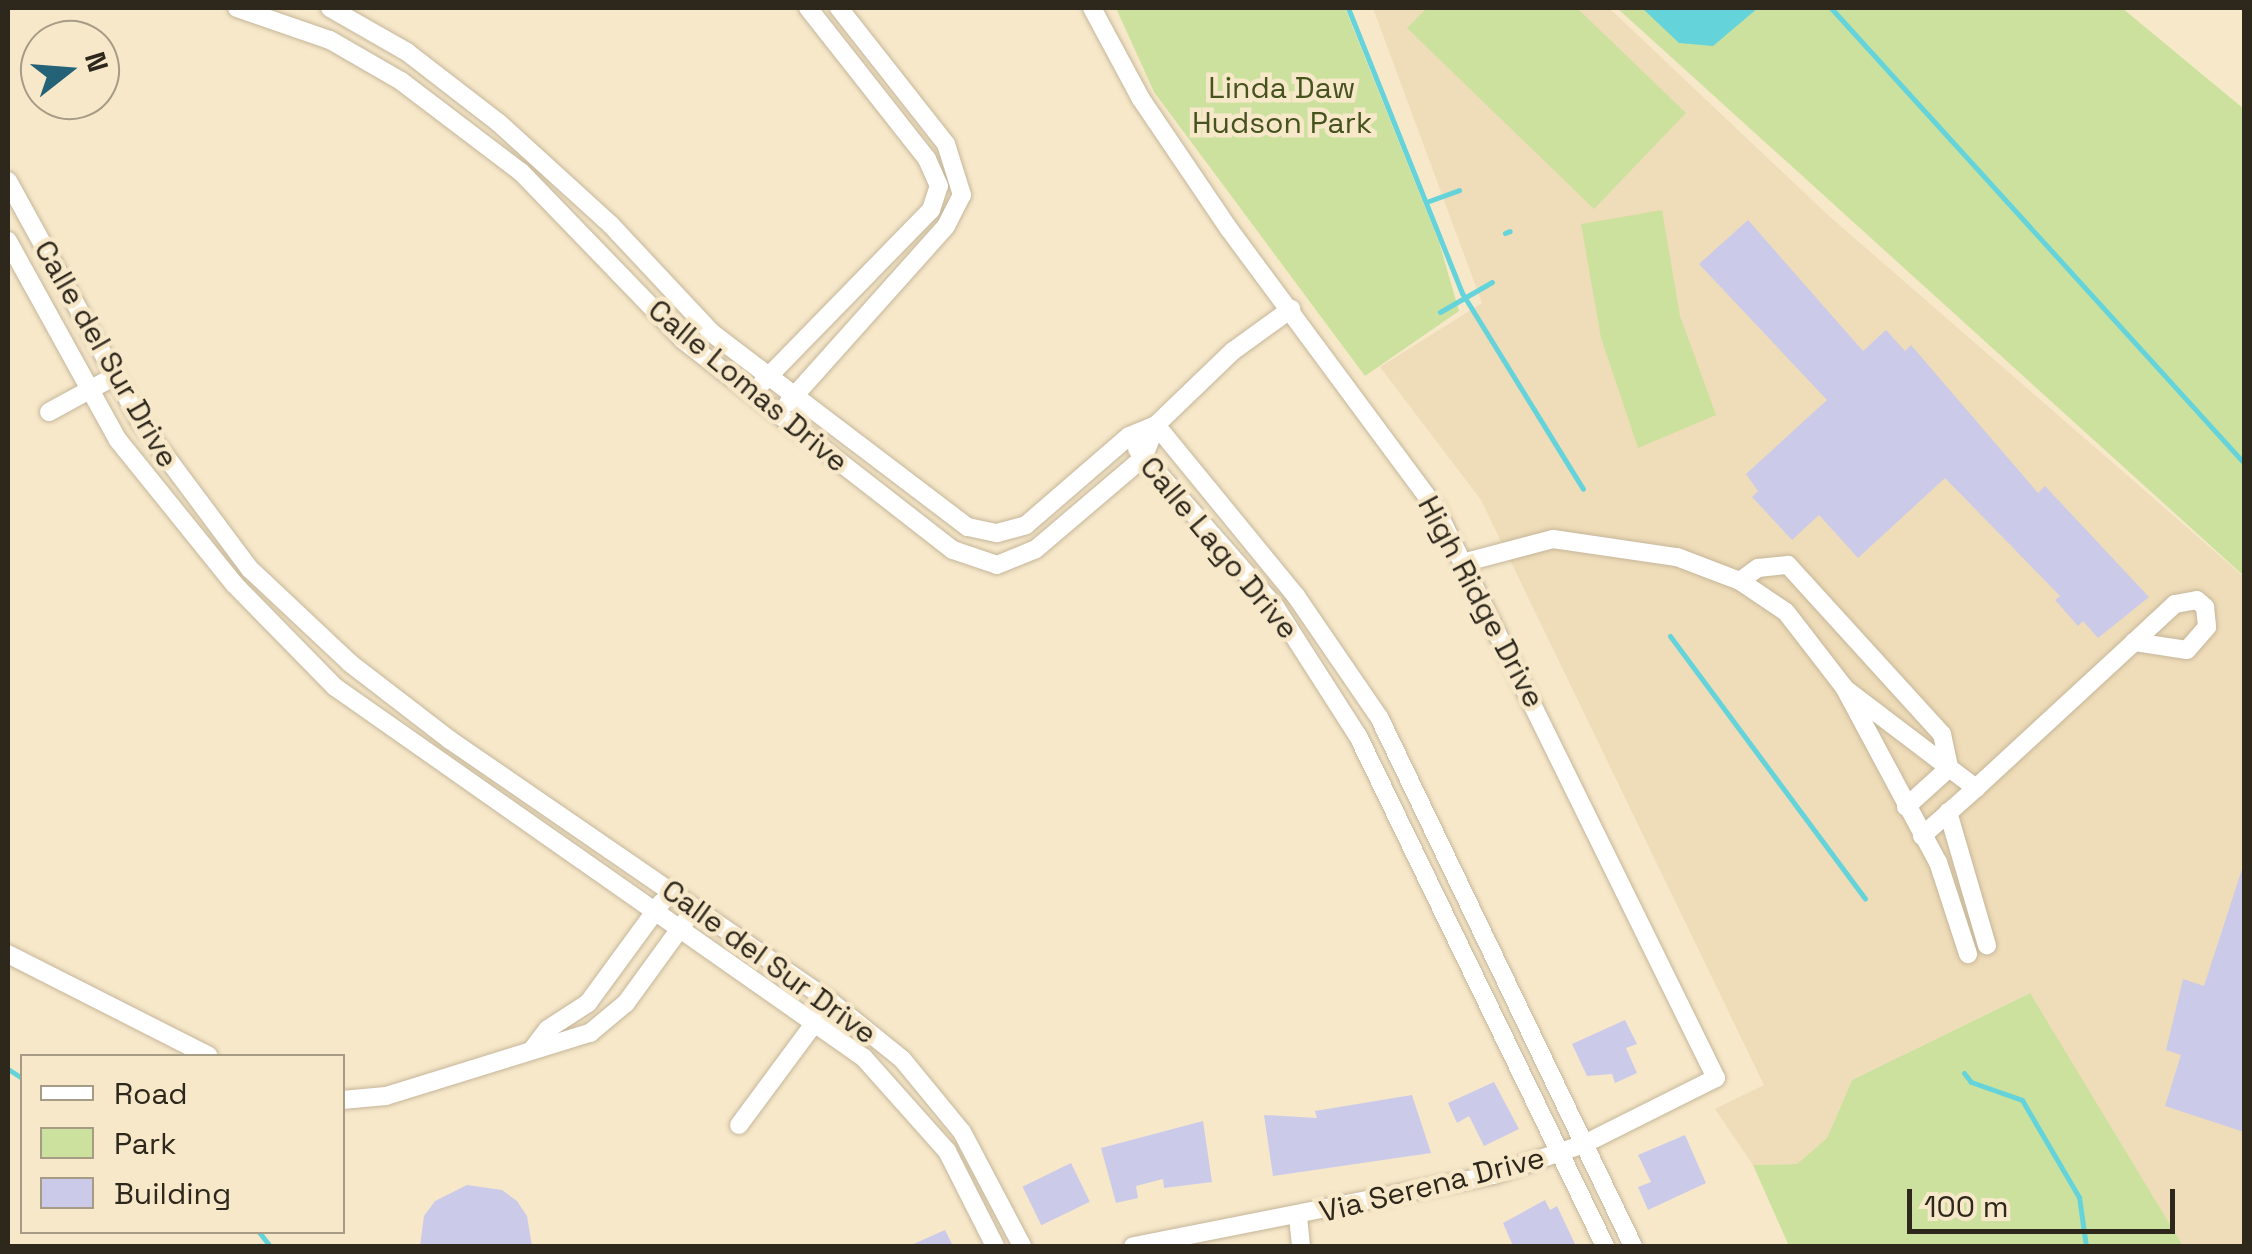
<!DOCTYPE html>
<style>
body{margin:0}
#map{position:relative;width:2252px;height:1254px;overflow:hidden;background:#f7e8ca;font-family:"Space Grotesk",sans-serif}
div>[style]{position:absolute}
.built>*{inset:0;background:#efdcb8}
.green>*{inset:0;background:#cde19e}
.water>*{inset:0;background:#65d3da}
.stream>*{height:5px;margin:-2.5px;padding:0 2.5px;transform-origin:2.5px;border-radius:2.5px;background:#65d3da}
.building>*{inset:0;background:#cbcbe9;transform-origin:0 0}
.roads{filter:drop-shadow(0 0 2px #c5b69a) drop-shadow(0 0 2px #c5b69a)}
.minor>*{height:18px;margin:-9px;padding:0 9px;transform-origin:9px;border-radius:9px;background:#fff}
span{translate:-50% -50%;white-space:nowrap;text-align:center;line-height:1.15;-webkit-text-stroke:9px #f7e8ca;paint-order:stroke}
.park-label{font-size:30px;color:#46531e}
.street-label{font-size:30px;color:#2d271c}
.frame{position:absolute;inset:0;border:10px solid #2d271c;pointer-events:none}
.legend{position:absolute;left:20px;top:1054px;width:325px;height:180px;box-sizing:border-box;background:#f7e8ca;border:2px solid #a69b84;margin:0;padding:12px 18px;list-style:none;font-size:30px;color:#2d271c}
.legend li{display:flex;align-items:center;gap:20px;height:50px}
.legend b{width:50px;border:2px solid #a69b84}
.north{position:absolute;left:20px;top:20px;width:100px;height:100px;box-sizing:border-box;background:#f7e8ca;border:2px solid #a69b84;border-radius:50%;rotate:73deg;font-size:28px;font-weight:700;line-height:40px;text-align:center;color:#2d271c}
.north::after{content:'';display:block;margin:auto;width:35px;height:45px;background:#246278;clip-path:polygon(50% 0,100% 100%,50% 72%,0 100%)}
.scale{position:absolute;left:1907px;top:1189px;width:268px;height:45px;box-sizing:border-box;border:5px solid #2d271c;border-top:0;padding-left:12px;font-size:30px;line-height:35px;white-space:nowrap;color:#2d271c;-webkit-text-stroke:8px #f7e8ca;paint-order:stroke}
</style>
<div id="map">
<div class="built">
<div style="clip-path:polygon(1373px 8px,1609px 8px,1829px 216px,2244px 577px,2244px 1246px,2183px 1246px,2029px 993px,1852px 1080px,1827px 1138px,1797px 1164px,1753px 1165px,1715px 1109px,1764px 1085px,1481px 500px,1380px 367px,1482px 303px)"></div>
</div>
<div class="green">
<div style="clip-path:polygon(1116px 8px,1345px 8px,1439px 242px,1459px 311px,1365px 376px,1154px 92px)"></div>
<div style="clip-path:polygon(1427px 8px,1577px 8px,1686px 113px,1594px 209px,1407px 28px)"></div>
<div style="clip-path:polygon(1617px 8px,2122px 8px,2244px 109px,2244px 576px)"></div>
<div style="clip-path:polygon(1662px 210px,1680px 316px,1716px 415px,1638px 448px,1601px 338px,1581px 224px)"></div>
<div style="clip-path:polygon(2030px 993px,2183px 1246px,1789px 1246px,1753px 1165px,1797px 1164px,1827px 1138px,1852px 1080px)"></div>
</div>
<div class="water">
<div style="clip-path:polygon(1642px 8px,1758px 8px,1713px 46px,1679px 43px)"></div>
</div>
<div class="stream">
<div style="left:1348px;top:8px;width:307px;rotate:68.2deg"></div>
<div style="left:1462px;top:293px;width:230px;rotate:58.3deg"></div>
<div style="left:1831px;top:8px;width:614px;rotate:47.77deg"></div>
<div style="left:1429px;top:201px;width:32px;rotate:-20deg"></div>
<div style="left:1505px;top:233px;width:5px;rotate:-22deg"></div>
<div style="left:1440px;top:312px;width:60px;rotate:-30deg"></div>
<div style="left:1670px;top:636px;width:327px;rotate:53.4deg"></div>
<div style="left:8px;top:1069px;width:17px;rotate:33deg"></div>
<div style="left:1964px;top:1073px;width:11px;rotate:52deg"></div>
<div style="left:1971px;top:1082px;width:54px;rotate:19.4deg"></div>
<div style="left:2022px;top:1100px;width:113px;rotate:59.6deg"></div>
<div style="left:2079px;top:1197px;width:49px;rotate:81.9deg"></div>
<div style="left:259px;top:1232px;width:18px;rotate:52deg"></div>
</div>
<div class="building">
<div style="clip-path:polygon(1748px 220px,1863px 351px,1886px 330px,1905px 351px,1911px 345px,2038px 493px,2045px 486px,2149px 597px,2098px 638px,2083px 621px,2078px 626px,2055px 600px,2060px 596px,1945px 478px,1858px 558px,1819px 515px,1792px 540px,1752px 497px,1758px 491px,1746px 474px,1827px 400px,1699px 264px)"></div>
<div style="clip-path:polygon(2242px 869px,2244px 869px,2244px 1132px,2165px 1106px,2181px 1055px,2166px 1050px,2183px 979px,2204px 986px)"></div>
<div style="clip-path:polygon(1625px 1020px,1637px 1044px,1626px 1048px,1637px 1073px,1615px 1083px,1612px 1074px,1587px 1076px,1572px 1044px)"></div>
<div style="clip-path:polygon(1494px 1082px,1519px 1129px,1484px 1146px,1469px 1116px,1457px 1123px,1448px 1103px)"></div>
<div style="clip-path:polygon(1412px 1095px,1431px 1153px,1273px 1176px,1264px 1115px,1317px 1118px,1315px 1111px)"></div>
<div style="clip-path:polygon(1203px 1121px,1212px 1182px,1164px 1188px,1163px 1179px,1136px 1186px,1138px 1198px,1116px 1203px,1101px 1148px)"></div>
<div style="clip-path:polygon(1685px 1135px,1706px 1183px,1648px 1210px,1638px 1187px,1651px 1182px,1638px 1155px)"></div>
<div style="left:1071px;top:1163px;width:43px;height:54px;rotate:64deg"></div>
<div style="clip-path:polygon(467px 1185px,502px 1190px,517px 1201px,527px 1216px,532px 1246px,420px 1246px,424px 1216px,435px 1201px)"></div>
<div style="clip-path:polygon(1545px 1200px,1550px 1210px,1557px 1206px,1576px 1246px,1513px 1246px,1503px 1223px)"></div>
<div style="clip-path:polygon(945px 1230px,953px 1246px,909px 1246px)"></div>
</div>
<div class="roads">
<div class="minor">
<div style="left:237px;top:8px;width:98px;rotate:19deg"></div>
<div style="left:330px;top:40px;width:82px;rotate:30deg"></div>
<div style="left:401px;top:81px;width:151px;rotate:37.2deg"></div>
<div style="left:521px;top:172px;width:233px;rotate:46deg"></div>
<div style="left:683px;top:340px;width:342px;rotate:37.9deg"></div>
<div style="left:953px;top:550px;width:46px;rotate:18.8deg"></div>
<div style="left:997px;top:565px;width:42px;rotate:-22.3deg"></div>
<div style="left:1036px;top:549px;width:140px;rotate:-40.4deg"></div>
<div style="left:1143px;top:458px;width:35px;rotate:-68deg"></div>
<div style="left:330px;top:8px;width:89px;rotate:29.7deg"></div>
<div style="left:407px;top:52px;width:116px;rotate:37.7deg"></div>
<div style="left:499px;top:123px;width:151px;rotate:42.3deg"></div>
<div style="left:611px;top:225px;width:148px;rotate:46.9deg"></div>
<div style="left:712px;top:333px;width:321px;rotate:37.2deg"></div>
<div style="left:968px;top:527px;width:30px;rotate:12deg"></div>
<div style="left:997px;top:533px;width:30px;rotate:-15deg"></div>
<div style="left:1026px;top:525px;width:136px;rotate:-40.8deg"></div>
<div style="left:1129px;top:436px;width:29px;rotate:-22deg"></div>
<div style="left:1156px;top:425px;width:107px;rotate:-43.9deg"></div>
<div style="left:1233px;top:351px;width:72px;rotate:-35.9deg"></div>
<div style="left:1092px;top:8px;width:103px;rotate:61.7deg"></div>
<div style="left:1141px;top:99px;width:157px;rotate:55.9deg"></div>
<div style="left:1229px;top:229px;width:348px;rotate:53.5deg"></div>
<div style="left:1436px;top:509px;width:634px;rotate:63.8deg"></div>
<div style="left:1716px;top:1078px;width:148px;rotate:153.4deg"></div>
<div style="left:1584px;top:1144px;width:96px;rotate:161.2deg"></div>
<div style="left:1493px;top:1175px;width:367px;rotate:168.8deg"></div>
<div style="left:8px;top:181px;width:276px;rotate:61.2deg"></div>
<div style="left:141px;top:423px;width:182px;rotate:53.3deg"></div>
<div style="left:250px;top:569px;width:137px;rotate:43.2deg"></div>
<div style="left:350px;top:663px;width:126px;rotate:37.6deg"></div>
<div style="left:450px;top:740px;width:461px;rotate:34.5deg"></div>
<div style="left:830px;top:1001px;width:92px;rotate:38.9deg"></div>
<div style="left:902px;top:1059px;width:94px;rotate:50.6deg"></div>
<div style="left:962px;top:1132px;width:129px;rotate:62.2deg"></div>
<div style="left:8px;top:241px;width:227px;rotate:61.1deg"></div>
<div style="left:118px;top:440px;width:185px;rotate:51.1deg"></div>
<div style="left:234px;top:584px;width:144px;rotate:45.6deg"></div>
<div style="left:335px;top:687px;width:646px;rotate:35.04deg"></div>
<div style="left:864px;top:1058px;width:125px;rotate:48.3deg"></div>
<div style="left:947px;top:1151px;width:106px;rotate:63.2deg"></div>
<div style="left:762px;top:383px;width:242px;rotate:-45.7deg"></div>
<div style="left:931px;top:210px;width:25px;rotate:-72deg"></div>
<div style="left:939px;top:186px;width:30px;rotate:-114deg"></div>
<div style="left:927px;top:159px;width:192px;rotate:-128.2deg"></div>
<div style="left:788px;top:403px;width:237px;rotate:-48.2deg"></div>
<div style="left:946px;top:226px;width:35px;rotate:-63deg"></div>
<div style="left:962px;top:195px;width:53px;rotate:-107.4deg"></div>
<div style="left:946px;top:144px;width:173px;rotate:-128.2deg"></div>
<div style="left:49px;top:412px;width:75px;rotate:-28.6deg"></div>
<div style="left:1156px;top:425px;width:221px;rotate:50.7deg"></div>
<div style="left:1296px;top:596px;width:147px;rotate:55.6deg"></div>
<div style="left:1379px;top:717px;width:587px;rotate:64.35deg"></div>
<div style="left:1137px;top:449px;width:211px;rotate:48.8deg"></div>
<div style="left:1276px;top:608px;width:152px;rotate:57.4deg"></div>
<div style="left:1358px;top:736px;width:567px;rotate:64.16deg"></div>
<div style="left:1466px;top:562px;width:90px;rotate:-14.8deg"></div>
<div style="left:1553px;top:539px;width:125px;rotate:8.3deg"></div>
<div style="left:1677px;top:557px;width:67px;rotate:20.9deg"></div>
<div style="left:1740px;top:581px;width:55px;rotate:34deg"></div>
<div style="left:1786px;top:612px;width:95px;rotate:52.3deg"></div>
<div style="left:1844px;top:687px;width:199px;rotate:61.8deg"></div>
<div style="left:1938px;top:862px;width:97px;rotate:71.9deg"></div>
<div style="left:1740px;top:581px;width:22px;rotate:-36deg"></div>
<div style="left:1758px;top:568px;width:30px;rotate:-6deg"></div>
<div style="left:1788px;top:565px;width:229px;rotate:47.7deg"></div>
<div style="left:1942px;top:734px;width:35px;rotate:78deg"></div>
<div style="left:1848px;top:691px;width:161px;rotate:37.2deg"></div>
<div style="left:1906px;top:807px;width:58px;rotate:-42.2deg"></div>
<div style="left:1948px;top:812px;width:139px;rotate:73.7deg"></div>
<div style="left:1922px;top:836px;width:72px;rotate:-41.6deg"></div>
<div style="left:1976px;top:788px;width:215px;rotate:-42.7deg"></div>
<div style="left:2134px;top:642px;width:56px;rotate:-42.8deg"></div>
<div style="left:2175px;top:604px;width:22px;rotate:-10deg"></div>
<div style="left:2197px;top:600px;width:11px;rotate:41deg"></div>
<div style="left:2205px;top:607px;width:20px;rotate:84deg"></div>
<div style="left:2207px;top:627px;width:30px;rotate:131deg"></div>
<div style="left:2187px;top:650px;width:54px;rotate:-171.4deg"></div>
<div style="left:8px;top:954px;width:225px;rotate:26.9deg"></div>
<div style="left:532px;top:1050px;width:26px;rotate:-53deg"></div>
<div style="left:548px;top:1029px;width:48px;rotate:-33deg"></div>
<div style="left:588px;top:1003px;width:125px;rotate:-53.8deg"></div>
<div style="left:342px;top:1100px;width:44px;rotate:-5.2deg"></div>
<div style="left:386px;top:1096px;width:214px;rotate:-17.2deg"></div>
<div style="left:590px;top:1033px;width:47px;rotate:-39.8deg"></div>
<div style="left:626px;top:1003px;width:104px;rotate:-54deg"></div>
<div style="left:739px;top:1125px;width:139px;rotate:-53.5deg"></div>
<div style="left:1298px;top:1217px;width:29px;rotate:84deg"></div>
</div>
</div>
<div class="park-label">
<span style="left:1282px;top:105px">Linda Daw<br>Hudson Park</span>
</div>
<div class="street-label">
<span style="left:106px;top:354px;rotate:60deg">Calle del Sur Drive</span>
<span style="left:748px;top:386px;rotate:40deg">Calle Lomas Drive</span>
<span style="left:1219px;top:548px;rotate:50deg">Calle Lago Drive</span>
<span style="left:1481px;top:602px;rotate:62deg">High Ridge Drive</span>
<span style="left:769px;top:962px;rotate:36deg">Calle del Sur Drive</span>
<span style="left:1432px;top:1185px;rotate:-14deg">Via Serena Drive</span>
</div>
<div class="frame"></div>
<ul class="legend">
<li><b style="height:12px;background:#fff"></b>Road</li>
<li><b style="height:28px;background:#cde19e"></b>Park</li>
<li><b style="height:28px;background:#cbcbe9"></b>Building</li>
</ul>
<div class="north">N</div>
<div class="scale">100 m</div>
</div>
